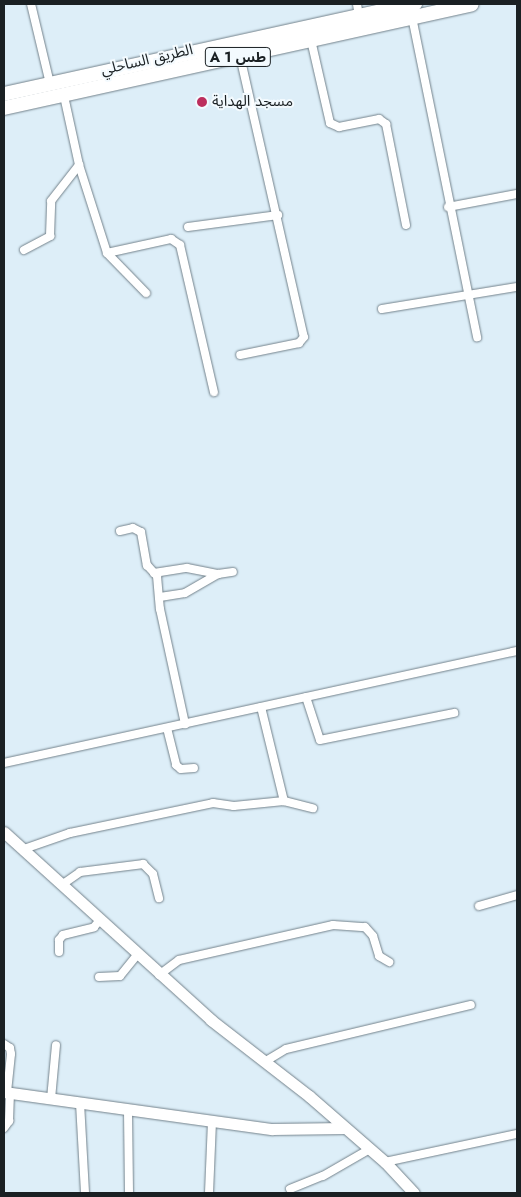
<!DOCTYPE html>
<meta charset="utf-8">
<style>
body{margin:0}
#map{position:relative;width:521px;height:1197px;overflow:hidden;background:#ddeef8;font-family:Jost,"Noto Sans Arabic",sans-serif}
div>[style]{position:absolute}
.roads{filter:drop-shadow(0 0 1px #73828b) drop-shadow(0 0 1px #73828b)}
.street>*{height:8px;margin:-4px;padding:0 4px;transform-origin:4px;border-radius:4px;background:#fff}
.secondary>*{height:11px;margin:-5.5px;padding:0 5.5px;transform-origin:5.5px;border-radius:5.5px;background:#fff}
.highway>*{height:14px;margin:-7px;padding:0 7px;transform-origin:7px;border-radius:7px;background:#fff}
.dots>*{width:14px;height:14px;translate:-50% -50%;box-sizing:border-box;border:2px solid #f3fafe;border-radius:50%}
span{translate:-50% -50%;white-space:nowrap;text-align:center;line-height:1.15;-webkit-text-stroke:4px #f3fafe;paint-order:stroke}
.shield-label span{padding:1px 4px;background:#f3fafe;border:1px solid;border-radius:4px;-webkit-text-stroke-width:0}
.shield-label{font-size:14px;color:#1a2023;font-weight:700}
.street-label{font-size:15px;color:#1a2023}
.poi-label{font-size:15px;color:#1a2023}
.left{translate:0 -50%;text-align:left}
.frame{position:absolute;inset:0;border:5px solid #1a2023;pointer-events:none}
</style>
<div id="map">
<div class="roads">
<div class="street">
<div style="left:31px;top:4px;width:82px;rotate:76.6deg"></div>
<div style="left:357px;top:4px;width:12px;rotate:81deg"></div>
<div style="left:412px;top:17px;width:327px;rotate:78.5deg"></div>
<div style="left:311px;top:40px;width:85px;rotate:77.1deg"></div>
<div style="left:330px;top:123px;width:10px;rotate:24deg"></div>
<div style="left:339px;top:127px;width:41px;rotate:-11.3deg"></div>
<div style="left:379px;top:119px;width:9px;rotate:36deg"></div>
<div style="left:386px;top:124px;width:103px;rotate:78.8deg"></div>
<div style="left:240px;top:56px;width:288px;rotate:77.2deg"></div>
<div style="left:304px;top:337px;width:8px;rotate:130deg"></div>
<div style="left:299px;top:343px;width:60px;rotate:168.5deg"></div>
<div style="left:64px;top:96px;width:71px;rotate:77.7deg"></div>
<div style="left:79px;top:165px;width:92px;rotate:72.3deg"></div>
<div style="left:107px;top:253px;width:56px;rotate:45.7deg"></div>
<div style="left:448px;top:207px;width:70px;rotate:-10.7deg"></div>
<div style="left:188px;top:227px;width:91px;rotate:-7.6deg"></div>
<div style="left:24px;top:250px;width:30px;rotate:-28deg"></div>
<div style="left:50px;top:236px;width:35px;rotate:-88deg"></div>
<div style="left:51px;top:201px;width:46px;rotate:-52.1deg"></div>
<div style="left:107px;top:253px;width:66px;rotate:-12.3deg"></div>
<div style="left:171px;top:239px;width:11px;rotate:34deg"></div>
<div style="left:180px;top:245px;width:151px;rotate:77deg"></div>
<div style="left:382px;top:309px;width:137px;rotate:-9.3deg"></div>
<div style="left:120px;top:531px;width:13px;rotate:-13deg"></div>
<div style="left:133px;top:528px;width:9px;rotate:27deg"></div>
<div style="left:141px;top:532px;width:34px;rotate:80deg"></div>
<div style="left:147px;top:565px;width:15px;rotate:48deg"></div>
<div style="left:157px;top:576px;width:33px;rotate:85deg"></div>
<div style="left:160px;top:609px;width:118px;rotate:77.7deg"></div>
<div style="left:154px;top:573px;width:33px;rotate:-9deg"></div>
<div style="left:187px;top:568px;width:32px;rotate:11deg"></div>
<div style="left:160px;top:597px;width:25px;rotate:-9deg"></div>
<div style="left:185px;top:593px;width:38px;rotate:-30deg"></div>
<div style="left:218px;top:574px;width:15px;rotate:-8deg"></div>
<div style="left:306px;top:697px;width:45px;rotate:72deg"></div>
<div style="left:320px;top:740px;width:137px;rotate:-11.4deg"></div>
<div style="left:261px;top:707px;width:97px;rotate:76.3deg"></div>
<div style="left:167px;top:728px;width:38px;rotate:76deg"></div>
<div style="left:176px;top:765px;width:6px;rotate:39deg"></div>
<div style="left:181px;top:769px;width:13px;rotate:-4deg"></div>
<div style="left:4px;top:763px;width:525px;rotate:-12.32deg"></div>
<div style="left:24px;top:849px;width:49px;rotate:-19.2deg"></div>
<div style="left:70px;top:833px;width:146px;rotate:-11.8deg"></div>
<div style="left:213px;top:803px;width:21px;rotate:8deg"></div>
<div style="left:234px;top:806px;width:50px;rotate:-5.7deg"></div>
<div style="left:284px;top:801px;width:30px;rotate:14deg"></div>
<div style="left:63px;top:884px;width:21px;rotate:-35deg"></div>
<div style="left:80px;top:872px;width:64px;rotate:-7.2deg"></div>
<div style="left:143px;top:864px;width:14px;rotate:45deg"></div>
<div style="left:153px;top:874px;width:25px;rotate:76deg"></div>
<div style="left:479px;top:906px;width:40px;rotate:-16deg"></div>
<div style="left:59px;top:952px;width:12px;rotate:-90deg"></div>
<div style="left:59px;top:940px;width:6px;rotate:-51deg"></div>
<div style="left:63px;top:935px;width:32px;rotate:-14deg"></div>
<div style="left:94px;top:927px;width:9px;rotate:-49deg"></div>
<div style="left:159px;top:975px;width:25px;rotate:-37deg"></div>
<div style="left:179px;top:960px;width:158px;rotate:-12.8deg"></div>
<div style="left:333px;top:925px;width:32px;rotate:4deg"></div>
<div style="left:365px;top:927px;width:12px;rotate:48deg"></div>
<div style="left:373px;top:936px;width:21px;rotate:73deg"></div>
<div style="left:379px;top:956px;width:12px;rotate:31deg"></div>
<div style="left:99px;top:977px;width:21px;rotate:-3deg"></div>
<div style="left:120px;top:976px;width:28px;rotate:-51deg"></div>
<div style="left:4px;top:1044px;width:7px;rotate:34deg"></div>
<div style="left:10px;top:1048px;width:6px;rotate:81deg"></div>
<div style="left:11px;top:1054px;width:38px;rotate:96deg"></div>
<div style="left:266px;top:1061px;width:23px;rotate:-31deg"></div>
<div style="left:286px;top:1049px;width:190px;rotate:-13.4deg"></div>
<div style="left:51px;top:1099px;width:54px;rotate:-84.7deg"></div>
<div style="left:80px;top:1103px;width:90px;rotate:86.8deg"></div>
<div style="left:128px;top:1111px;width:82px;rotate:89.3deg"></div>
<div style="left:4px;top:1128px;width:9px;rotate:-54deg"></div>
<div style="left:9px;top:1121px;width:28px;rotate:-88deg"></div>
<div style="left:385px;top:1162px;width:135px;rotate:-12deg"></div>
<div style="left:290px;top:1189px;width:35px;rotate:-22deg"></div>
<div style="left:323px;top:1176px;width:54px;rotate:-29.9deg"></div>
<div style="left:209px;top:1193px;width:71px;rotate:-87.6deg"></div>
</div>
<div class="secondary">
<div style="left:4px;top:832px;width:280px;rotate:42.2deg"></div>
<div style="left:211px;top:1020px;width:124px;rotate:37.8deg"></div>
<div style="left:309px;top:1096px;width:101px;rotate:41deg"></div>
<div style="left:385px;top:1162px;width:42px;rotate:46.9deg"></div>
<div style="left:4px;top:1092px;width:271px;rotate:7.9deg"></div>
<div style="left:272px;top:1129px;width:73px;rotate:-0.8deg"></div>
</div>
<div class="highway">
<div style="left:4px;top:94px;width:421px;rotate:-12.4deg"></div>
<div style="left:4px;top:108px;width:479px;rotate:-12.5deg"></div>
</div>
</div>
<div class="dots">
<div style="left:202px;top:102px;background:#bc2e5d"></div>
</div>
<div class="shield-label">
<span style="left:238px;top:57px">A 1 طس</span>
</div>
<div class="street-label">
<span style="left:147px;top:60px;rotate:-13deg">الطريق الساحلي</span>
</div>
<div class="poi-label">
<span class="left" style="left:212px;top:102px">مسجد الهداية</span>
</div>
<div class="frame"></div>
</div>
